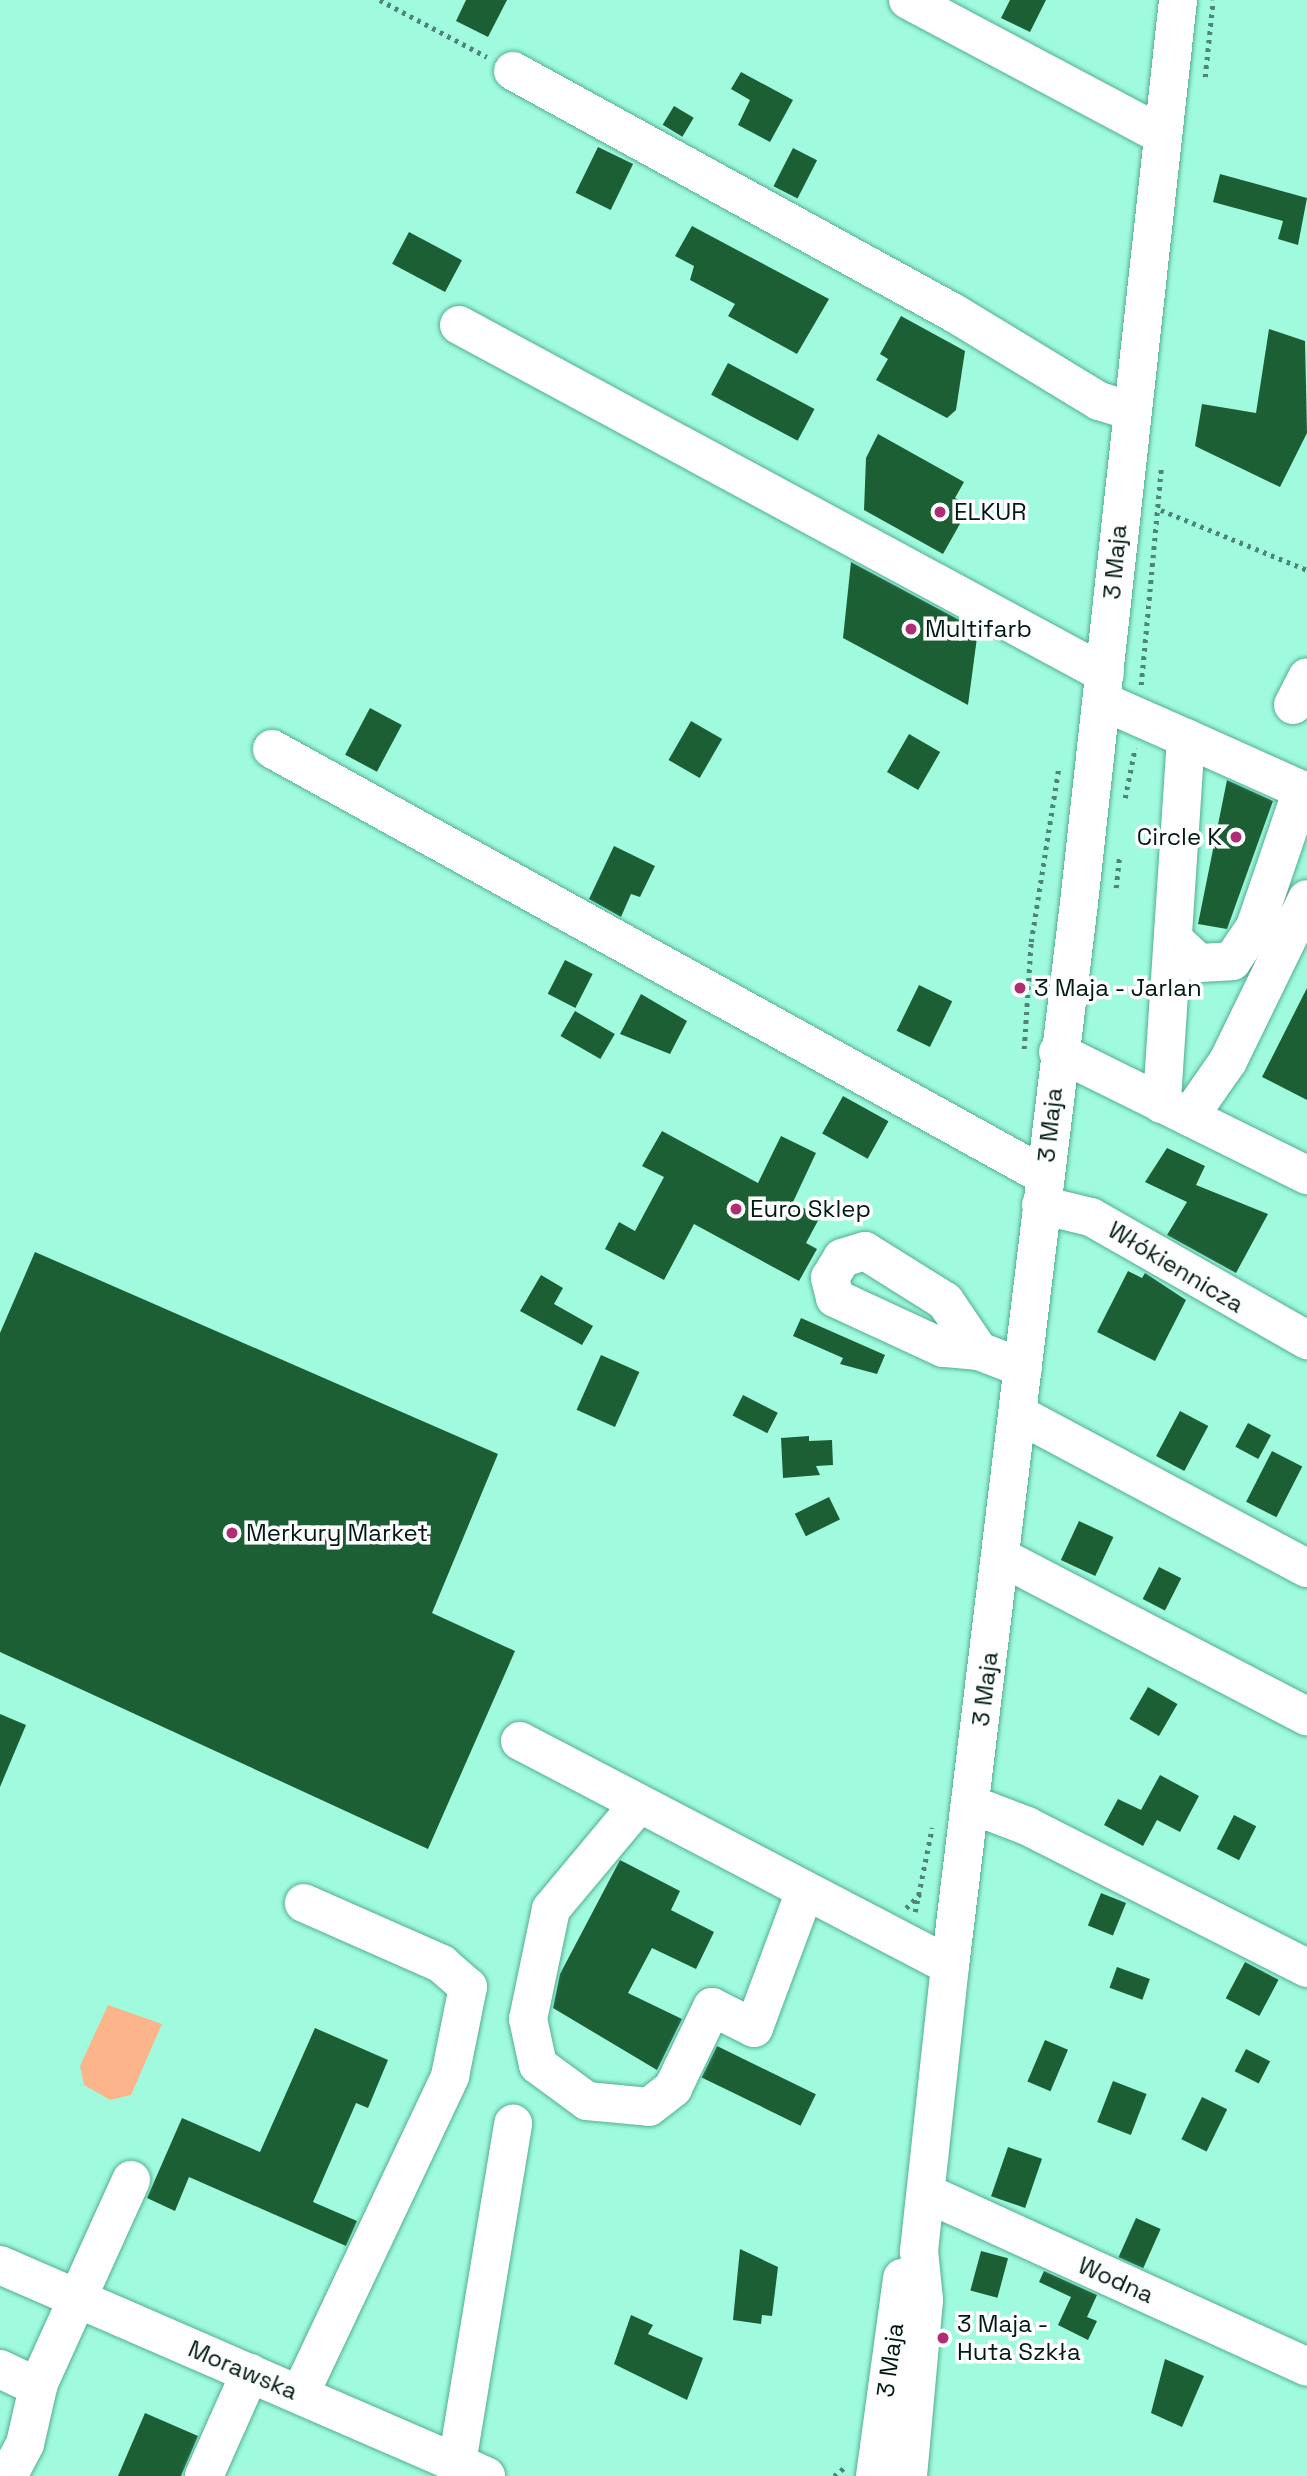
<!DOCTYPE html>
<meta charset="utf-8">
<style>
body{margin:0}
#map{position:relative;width:1307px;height:2476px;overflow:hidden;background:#a0fbde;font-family:"Space Grotesk",sans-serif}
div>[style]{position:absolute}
.green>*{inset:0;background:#fcb58a}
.building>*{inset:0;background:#1d5f35;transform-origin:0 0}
.path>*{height:4.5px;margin-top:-2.25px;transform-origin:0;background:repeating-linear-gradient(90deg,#4d8674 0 3.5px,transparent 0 8.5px)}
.roads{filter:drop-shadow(0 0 2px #53ad93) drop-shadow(0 0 2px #53ad93)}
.minor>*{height:38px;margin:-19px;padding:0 19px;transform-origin:19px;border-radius:19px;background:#fff}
.major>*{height:38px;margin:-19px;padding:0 19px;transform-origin:19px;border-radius:19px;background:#fff}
.dots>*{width:19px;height:19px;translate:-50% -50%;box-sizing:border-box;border:4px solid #fff;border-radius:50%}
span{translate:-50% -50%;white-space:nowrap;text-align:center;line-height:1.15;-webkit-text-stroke:7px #fff;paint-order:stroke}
.poi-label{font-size:24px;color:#001a12}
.left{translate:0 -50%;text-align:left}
.right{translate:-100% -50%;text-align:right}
.street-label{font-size:24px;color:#001a12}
</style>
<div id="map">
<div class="green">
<div style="clip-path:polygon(108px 2005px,162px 2024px,131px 2095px,110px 2100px,84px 2085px,80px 2066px)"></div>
</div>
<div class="building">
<div style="clip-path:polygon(466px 0,507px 0,488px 37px,456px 21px)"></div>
<div style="clip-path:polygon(1010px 0,1046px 0,1030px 32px,1001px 18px)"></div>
<div style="clip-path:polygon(741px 72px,793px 100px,770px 142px,738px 125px,750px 100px,731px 89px)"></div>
<div style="left:674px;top:106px;width:23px;height:22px;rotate:31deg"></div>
<div style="left:598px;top:147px;width:39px;height:51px;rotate:26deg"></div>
<div style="left:793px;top:148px;width:27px;height:43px;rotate:27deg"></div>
<div style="clip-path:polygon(1220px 174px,1307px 198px,1298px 245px,1278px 239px,1283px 221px,1213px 202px)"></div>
<div style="clip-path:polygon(692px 226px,829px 299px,797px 354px,728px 316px,735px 304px,690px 280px,694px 266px,675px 256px)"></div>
<div style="left:409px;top:232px;width:60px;height:36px;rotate:28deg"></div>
<div style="clip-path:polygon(901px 316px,965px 351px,956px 410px,947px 418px,876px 380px,888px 359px,880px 354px)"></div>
<div style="clip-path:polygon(1269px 329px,1305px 341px,1307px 433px,1280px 487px,1195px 446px,1202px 404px,1256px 413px)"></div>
<div style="left:728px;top:363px;width:98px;height:36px;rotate:28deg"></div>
<div style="clip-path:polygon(878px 434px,964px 482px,955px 498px,970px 506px,943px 554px,864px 510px,866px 458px)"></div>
<div style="clip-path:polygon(851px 562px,978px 630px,968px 705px,843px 638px)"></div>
<div style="left:370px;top:708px;width:36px;height:53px;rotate:28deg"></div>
<div style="left:691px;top:721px;width:36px;height:45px;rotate:30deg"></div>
<div style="left:909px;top:734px;width:36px;height:44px;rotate:30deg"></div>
<div style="clip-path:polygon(1227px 780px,1273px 801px,1227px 929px,1198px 924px)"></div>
<div style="clip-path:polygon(614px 846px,655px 866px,640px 897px,631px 894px,621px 917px,589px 899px)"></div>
<div style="left:565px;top:960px;width:31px;height:38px;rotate:27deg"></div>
<div style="left:919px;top:985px;width:37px;height:51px;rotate:26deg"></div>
<div style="clip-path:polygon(1307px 988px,1307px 1100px,1262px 1077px)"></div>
<div style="clip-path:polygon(641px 994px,687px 1021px,670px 1054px,620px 1034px)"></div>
<div style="left:575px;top:1011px;width:46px;height:29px;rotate:30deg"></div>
<div style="left:843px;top:1096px;width:52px;height:43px;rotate:29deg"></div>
<div style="clip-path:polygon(662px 1131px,758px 1183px,781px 1136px,816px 1153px,793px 1202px,820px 1217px,806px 1243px,817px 1249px,799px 1281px,694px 1224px,664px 1280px,605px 1249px,619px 1222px,635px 1231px,664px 1177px,642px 1166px)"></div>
<div style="clip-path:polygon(1167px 1148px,1205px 1166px,1196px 1185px,1268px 1214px,1236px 1273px,1167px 1235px,1187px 1202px,1145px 1182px)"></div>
<div style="clip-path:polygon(35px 1252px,498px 1454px,432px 1613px,515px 1651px,428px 1849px,0 1652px,0 1333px)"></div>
<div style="clip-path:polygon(1128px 1271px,1142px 1278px,1145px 1273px,1186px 1300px,1155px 1361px,1097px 1332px)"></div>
<div style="clip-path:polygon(541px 1275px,563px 1288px,554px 1304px,593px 1326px,582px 1345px,520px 1311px)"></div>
<div style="clip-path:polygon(801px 1318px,885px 1355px,877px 1374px,840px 1364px,843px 1358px,793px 1336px)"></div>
<div style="left:601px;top:1355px;width:42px;height:60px;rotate:24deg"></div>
<div style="left:743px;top:1395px;width:39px;height:23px;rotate:27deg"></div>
<div style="left:1180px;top:1411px;width:32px;height:51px;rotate:28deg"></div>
<div style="left:1248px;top:1423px;width:26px;height:27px;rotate:28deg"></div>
<div style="clip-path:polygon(809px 1436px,809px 1441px,832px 1440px,833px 1465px,816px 1466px,820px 1475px,783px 1478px,781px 1438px)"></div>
<div style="left:1272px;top:1451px;width:34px;height:57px;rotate:27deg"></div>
<div style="left:829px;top:1497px;width:25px;height:38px;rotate:64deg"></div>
<div style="left:1079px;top:1521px;width:38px;height:43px;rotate:25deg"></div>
<div style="left:1159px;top:1567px;width:25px;height:36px;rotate:27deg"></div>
<div style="left:1148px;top:1687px;width:34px;height:37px;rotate:30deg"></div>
<div style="clip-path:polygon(0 1714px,26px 1725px,0 1787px)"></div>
<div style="clip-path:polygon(1160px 1775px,1199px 1796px,1180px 1832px,1157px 1820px,1143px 1846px,1104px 1825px,1118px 1799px,1141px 1810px)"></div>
<div style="left:1234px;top:1815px;width:25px;height:38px;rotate:27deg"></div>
<div style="clip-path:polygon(620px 1860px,680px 1891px,671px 1910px,714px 1932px,696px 1969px,652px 1948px,628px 1993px,682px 2019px,657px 2070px,553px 2008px,560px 1974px)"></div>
<div style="left:1101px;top:1893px;width:27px;height:35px;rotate:22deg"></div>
<div style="left:1245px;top:1962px;width:38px;height:41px;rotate:28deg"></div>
<div style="left:1117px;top:1967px;width:35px;height:22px;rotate:20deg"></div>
<div style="clip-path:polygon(315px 2028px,388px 2060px,368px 2108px,356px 2103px,313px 2202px,357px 2221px,346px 2246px,189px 2177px,175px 2211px,147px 2198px,182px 2118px,260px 2152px)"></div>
<div style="left:1045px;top:2040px;width:25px;height:45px;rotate:23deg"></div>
<div style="left:717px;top:2046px;width:110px;height:35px;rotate:26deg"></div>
<div style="left:1246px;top:2049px;width:27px;height:25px;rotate:27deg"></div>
<div style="left:1113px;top:2081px;width:36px;height:44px;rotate:21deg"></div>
<div style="left:1202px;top:2097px;width:28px;height:47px;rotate:26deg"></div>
<div style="left:1008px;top:2147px;width:36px;height:52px;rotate:19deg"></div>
<div style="left:1136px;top:2218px;width:27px;height:43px;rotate:24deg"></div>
<div style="clip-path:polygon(740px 2249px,778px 2267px,772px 2316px,762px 2315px,761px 2324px,733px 2320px)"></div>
<div style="left:981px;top:2251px;width:28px;height:41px;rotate:15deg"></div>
<div style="clip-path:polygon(1044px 2271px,1097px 2295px,1087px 2317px,1097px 2321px,1088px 2340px,1058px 2325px,1071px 2297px,1039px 2282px)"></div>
<div style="clip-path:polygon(631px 2315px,653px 2325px,648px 2334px,703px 2358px,687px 2400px,614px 2364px)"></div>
<div style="clip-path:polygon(1165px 2359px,1204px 2376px,1182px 2427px,1151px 2413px)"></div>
<div style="clip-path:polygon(145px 2413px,198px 2436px,181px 2476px,118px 2476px)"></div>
</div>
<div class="path">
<div style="left:380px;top:0;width:121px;rotate:28deg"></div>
<div style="left:1205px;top:77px;width:77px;rotate:-84.1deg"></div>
<div style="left:1161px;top:510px;width:158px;rotate:22.3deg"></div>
<div style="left:1141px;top:685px;width:218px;rotate:-84.7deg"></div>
<div style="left:1125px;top:798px;width:51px;rotate:-78.7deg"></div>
<div style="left:1116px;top:888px;width:30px;rotate:-84deg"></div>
<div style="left:1024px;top:1049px;width:107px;rotate:-86.3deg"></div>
<div style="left:1031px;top:942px;width:178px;rotate:-81deg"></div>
<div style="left:906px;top:1908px;width:20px;rotate:-45deg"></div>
<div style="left:915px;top:1912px;width:86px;rotate:-78.6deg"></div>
<div style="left:834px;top:2476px;width:13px;rotate:-39deg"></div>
</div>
<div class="roads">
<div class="minor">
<div style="left:908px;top:0;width:288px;rotate:28deg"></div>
<div style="left:513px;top:71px;width:503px;rotate:28.76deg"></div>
<div style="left:954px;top:313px;width:170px;rotate:31.3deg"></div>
<div style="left:1099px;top:401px;width:31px;rotate:17deg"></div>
<div style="left:459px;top:325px;width:734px;rotate:28.38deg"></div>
<div style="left:1102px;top:701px;width:92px;rotate:23.8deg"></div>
<div style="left:1186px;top:738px;width:367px;rotate:93.8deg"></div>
<div style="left:1293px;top:705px;width:31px;rotate:-63deg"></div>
<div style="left:272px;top:749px;width:883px;rotate:28.92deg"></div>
<div style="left:1173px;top:939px;width:35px;rotate:43deg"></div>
<div style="left:1199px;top:963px;width:33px;rotate:-3deg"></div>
<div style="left:1232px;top:961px;width:41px;rotate:-55.9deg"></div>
<div style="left:1255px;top:927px;width:145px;rotate:-71.1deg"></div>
<div style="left:1302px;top:790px;width:127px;rotate:-155.9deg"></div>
<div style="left:1058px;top:1052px;width:278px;rotate:26.3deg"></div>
<div style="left:1189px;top:1117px;width:68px;rotate:-55.1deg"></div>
<div style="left:1228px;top:1061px;width:180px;rotate:-64deg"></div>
<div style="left:1041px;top:1205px;width:51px;rotate:13.5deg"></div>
<div style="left:1091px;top:1217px;width:249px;rotate:29.7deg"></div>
<div style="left:979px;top:1351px;width:36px;rotate:-175deg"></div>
<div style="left:943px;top:1348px;width:119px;rotate:-155.2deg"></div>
<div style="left:835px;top:1298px;width:21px;rotate:-104deg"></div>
<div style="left:830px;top:1278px;width:23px;rotate:-59deg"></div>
<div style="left:842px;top:1258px;width:24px;rotate:-17deg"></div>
<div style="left:865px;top:1251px;width:94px;rotate:32deg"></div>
<div style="left:945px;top:1301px;width:60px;rotate:55.8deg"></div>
<div style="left:979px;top:1351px;width:47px;rotate:21.1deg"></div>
<div style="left:1018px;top:1414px;width:327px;rotate:28.1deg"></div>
<div style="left:1001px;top:1557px;width:345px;rotate:27.5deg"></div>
<div style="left:520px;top:1741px;width:485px;rotate:27.6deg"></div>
<div style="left:970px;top:1804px;width:61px;rotate:21.1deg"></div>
<div style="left:1027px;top:1826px;width:314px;rotate:26.9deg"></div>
<div style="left:638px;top:1805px;width:136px;rotate:129.9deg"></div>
<div style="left:551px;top:1909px;width:112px;rotate:101.8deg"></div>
<div style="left:528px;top:2019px;width:47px;rotate:77.7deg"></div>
<div style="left:538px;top:2065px;width:61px;rotate:36.3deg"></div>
<div style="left:587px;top:2101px;width:62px;rotate:5.5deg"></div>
<div style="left:649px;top:2107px;width:31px;rotate:-38deg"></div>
<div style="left:673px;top:2088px;width:90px;rotate:-64.3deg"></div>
<div style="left:712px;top:2007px;width:47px;rotate:26.6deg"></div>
<div style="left:754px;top:2028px;width:146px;rotate:-69.6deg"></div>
<div style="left:926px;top:2193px;width:419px;rotate:24.5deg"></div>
<div style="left:0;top:2369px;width:42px;rotate:25.3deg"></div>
<div style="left:300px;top:2394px;width:352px;rotate:-64.7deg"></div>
<div style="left:450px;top:2076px;width:91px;rotate:-78.6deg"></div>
<div style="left:468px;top:1987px;width:35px;rotate:-139deg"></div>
<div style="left:442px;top:1964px;width:151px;rotate:-156.2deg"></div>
<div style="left:457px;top:2463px;width:344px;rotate:-80.6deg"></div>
<div style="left:8px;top:2476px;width:36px;rotate:-62deg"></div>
<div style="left:25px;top:2444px;width:63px;rotate:-77.1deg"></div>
<div style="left:39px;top:2383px;width:223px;rotate:-65.6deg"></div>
<div style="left:204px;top:2476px;width:113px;rotate:-65.9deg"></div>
<div style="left:875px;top:2476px;width:200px;rotate:-82.2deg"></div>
<div style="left:908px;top:2476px;width:177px;rotate:-84.8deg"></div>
<div style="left:924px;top:2300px;width:49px;rotate:-95.8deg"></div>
<div style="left:919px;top:2251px;width:287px;rotate:-83.8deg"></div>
<div style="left:950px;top:1966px;width:1071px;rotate:-83.08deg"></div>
<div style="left:1079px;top:903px;width:908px;rotate:-83.74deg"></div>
</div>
<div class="major">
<div style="left:0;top:2265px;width:530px;rotate:23.47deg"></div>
</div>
</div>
<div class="dots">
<div style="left:940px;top:512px;background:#b02c74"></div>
<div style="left:911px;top:629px;background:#b02c74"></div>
<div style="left:1236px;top:837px;background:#b02c74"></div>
<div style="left:1020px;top:988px;background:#b02c74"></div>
<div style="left:736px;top:1209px;background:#b02c74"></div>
<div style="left:232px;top:1533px;background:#b02c74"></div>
<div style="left:943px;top:2338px;background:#b02c74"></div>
</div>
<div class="poi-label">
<span class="left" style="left:954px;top:512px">ELKUR</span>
<span class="left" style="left:925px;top:629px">Multifarb</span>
<span class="right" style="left:1222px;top:837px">Circle K</span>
<span class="left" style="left:1034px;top:988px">3 Maja - Jarlan</span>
<span class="left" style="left:750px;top:1209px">Euro Sklep</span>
<span class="left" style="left:246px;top:1533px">Merkury Market</span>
<span class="left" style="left:957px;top:2338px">3 Maja -<br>Huta Szkła</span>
</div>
<div class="street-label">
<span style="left:1115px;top:562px;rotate:-85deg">3 Maja</span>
<span style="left:1050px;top:1125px;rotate:-84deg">3 Maja</span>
<span style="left:1176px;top:1267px;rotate:31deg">Włókiennicza</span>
<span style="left:985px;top:1689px;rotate:-83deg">3 Maja</span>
<span style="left:1116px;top:2280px;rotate:24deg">Wodna</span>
<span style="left:890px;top:2360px;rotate:-82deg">3 Maja</span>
<span style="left:243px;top:2370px;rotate:23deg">Morawska</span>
</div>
</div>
